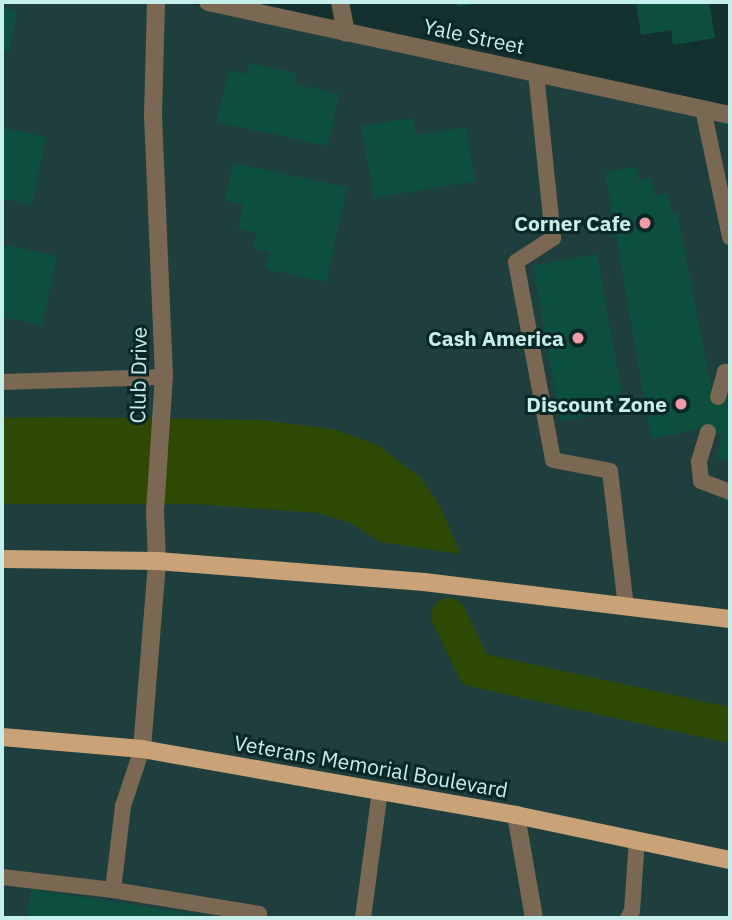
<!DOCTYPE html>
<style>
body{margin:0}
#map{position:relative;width:732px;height:920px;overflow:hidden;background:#14312f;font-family:"IBM Plex Sans",sans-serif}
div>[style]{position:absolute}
.built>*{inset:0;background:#1e3f3d}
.water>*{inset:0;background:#2e4903}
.canal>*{height:35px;margin:-17.5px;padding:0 17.5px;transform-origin:17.5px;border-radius:17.5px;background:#2e4903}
.building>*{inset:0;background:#0d4f3e;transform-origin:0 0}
.service>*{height:16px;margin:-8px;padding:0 8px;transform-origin:8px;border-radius:8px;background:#7a6853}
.minor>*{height:18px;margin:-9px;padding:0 9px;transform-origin:9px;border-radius:9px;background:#7a6853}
.primary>*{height:18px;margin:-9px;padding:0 9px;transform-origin:9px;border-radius:9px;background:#c9a377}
.dots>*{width:19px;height:19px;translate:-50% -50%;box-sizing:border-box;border:4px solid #092726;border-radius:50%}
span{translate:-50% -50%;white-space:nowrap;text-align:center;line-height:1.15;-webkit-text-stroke:6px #092726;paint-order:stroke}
.street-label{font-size:21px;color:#c5efec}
.poi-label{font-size:21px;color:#c5efec;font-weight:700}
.right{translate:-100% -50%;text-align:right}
.frame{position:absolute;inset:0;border:4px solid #c5efec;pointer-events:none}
</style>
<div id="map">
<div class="built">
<div style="clip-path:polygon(2px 2px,182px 2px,730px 121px,730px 918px,2px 918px)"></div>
</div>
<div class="water">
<div style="clip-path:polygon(53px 417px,261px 420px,333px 429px,377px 445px,419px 476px,440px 505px,460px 554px,380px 542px,353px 524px,319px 513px,196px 504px,2px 504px,2px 418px)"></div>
</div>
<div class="canal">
<div style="left:448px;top:615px;width:60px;rotate:64.3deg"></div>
<div style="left:474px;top:669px;width:262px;rotate:12.3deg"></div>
</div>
<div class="building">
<div style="clip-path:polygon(456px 2px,481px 2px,481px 3px,457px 7px)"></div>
<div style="clip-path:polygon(636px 2px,709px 2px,715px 38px,673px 45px,671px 30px,641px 35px)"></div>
<div style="clip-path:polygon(2px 7px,17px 11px,9px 53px,2px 51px)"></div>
<div style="clip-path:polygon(249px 63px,296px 73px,294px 84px,339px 94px,328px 146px,217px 122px,228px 70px,247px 74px)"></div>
<div style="clip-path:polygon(413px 118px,416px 135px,466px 127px,475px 181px,374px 198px,361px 126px)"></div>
<div style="clip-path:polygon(2px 127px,46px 137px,32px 205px,2px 199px)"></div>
<div style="clip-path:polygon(233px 163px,347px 187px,326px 282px,266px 269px,270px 252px,253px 248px,256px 233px,238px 229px,243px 204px,225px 201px)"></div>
<div style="clip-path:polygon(636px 167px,638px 180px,651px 178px,654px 196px,668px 193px,672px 214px,677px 213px,713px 396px,730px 400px,730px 461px,717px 459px,722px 435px,697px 429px,651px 439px,605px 172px)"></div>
<div style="clip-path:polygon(2px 244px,57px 256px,42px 325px,2px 317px)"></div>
<div style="left:597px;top:254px;width:158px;height:65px;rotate:80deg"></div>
<div style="clip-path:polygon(31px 889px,214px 917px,214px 918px,27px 918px)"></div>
</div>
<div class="service">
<div style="left:536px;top:73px;width:166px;rotate:84.1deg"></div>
<div style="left:553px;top:238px;width:44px;rotate:147deg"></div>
<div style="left:516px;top:262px;width:201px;rotate:79.4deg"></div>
<div style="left:553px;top:460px;width:58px;rotate:10.9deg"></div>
<div style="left:610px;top:471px;width:137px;rotate:83.3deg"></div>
<div style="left:703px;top:109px;width:131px;rotate:78.1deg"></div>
<div style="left:2px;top:382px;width:162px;rotate:-1.8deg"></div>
<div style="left:718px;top:397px;width:26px;rotate:-74deg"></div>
<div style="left:725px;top:372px;width:5px"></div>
<div style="left:708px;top:432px;width:31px;rotate:107deg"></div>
<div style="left:699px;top:462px;width:19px;rotate:84deg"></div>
<div style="left:701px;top:481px;width:31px;rotate:21deg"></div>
<div style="left:2px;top:877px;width:112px;rotate:6.7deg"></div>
<div style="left:113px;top:890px;width:148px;rotate:9.3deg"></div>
<div style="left:259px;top:914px;width:4px;rotate:104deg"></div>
<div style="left:113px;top:890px;width:85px;rotate:-83.2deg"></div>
<div style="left:123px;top:806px;width:60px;rotate:-71.6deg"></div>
<div style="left:363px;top:918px;width:128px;rotate:-82.4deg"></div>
<div style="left:628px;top:918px;width:8px;rotate:-60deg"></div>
<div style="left:632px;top:911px;width:71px;rotate:-86deg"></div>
</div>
<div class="minor">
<div style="left:208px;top:2px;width:534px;rotate:12.21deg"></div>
<div style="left:340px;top:2px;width:31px;rotate:79deg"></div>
<div style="left:142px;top:749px;width:189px;rotate:-85.4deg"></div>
<div style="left:157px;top:561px;width:50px;rotate:-92.3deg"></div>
<div style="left:155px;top:511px;width:134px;rotate:-86.2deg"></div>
<div style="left:164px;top:377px;width:261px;rotate:-92.4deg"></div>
<div style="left:153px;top:116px;width:114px;rotate:-88.5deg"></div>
<div style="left:516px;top:815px;width:105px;rotate:80.1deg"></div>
</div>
<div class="primary">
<div style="left:2px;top:559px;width:155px;rotate:0.7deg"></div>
<div style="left:157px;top:561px;width:268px;rotate:4.5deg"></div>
<div style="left:424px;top:582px;width:308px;rotate:6.9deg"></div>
<div style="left:2px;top:737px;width:141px;rotate:4.9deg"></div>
<div style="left:142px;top:749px;width:380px;rotate:10deg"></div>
<div style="left:516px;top:815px;width:219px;rotate:11.9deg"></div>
</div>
<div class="dots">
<div style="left:645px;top:223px;background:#f39aa7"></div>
<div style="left:578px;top:338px;background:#f39aa7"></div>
<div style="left:681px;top:404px;background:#f39aa7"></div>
</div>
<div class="street-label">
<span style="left:474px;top:36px;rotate:12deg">Yale Street</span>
<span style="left:138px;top:375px;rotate:-89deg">Club Drive</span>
<span style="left:371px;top:766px;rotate:10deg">Veterans Memorial Boulevard</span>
</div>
<div class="poi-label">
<span class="right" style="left:631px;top:223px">Corner Cafe</span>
<span class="right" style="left:564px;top:338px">Cash America</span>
<span class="right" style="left:667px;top:404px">Discount Zone</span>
</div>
<div class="frame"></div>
</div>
